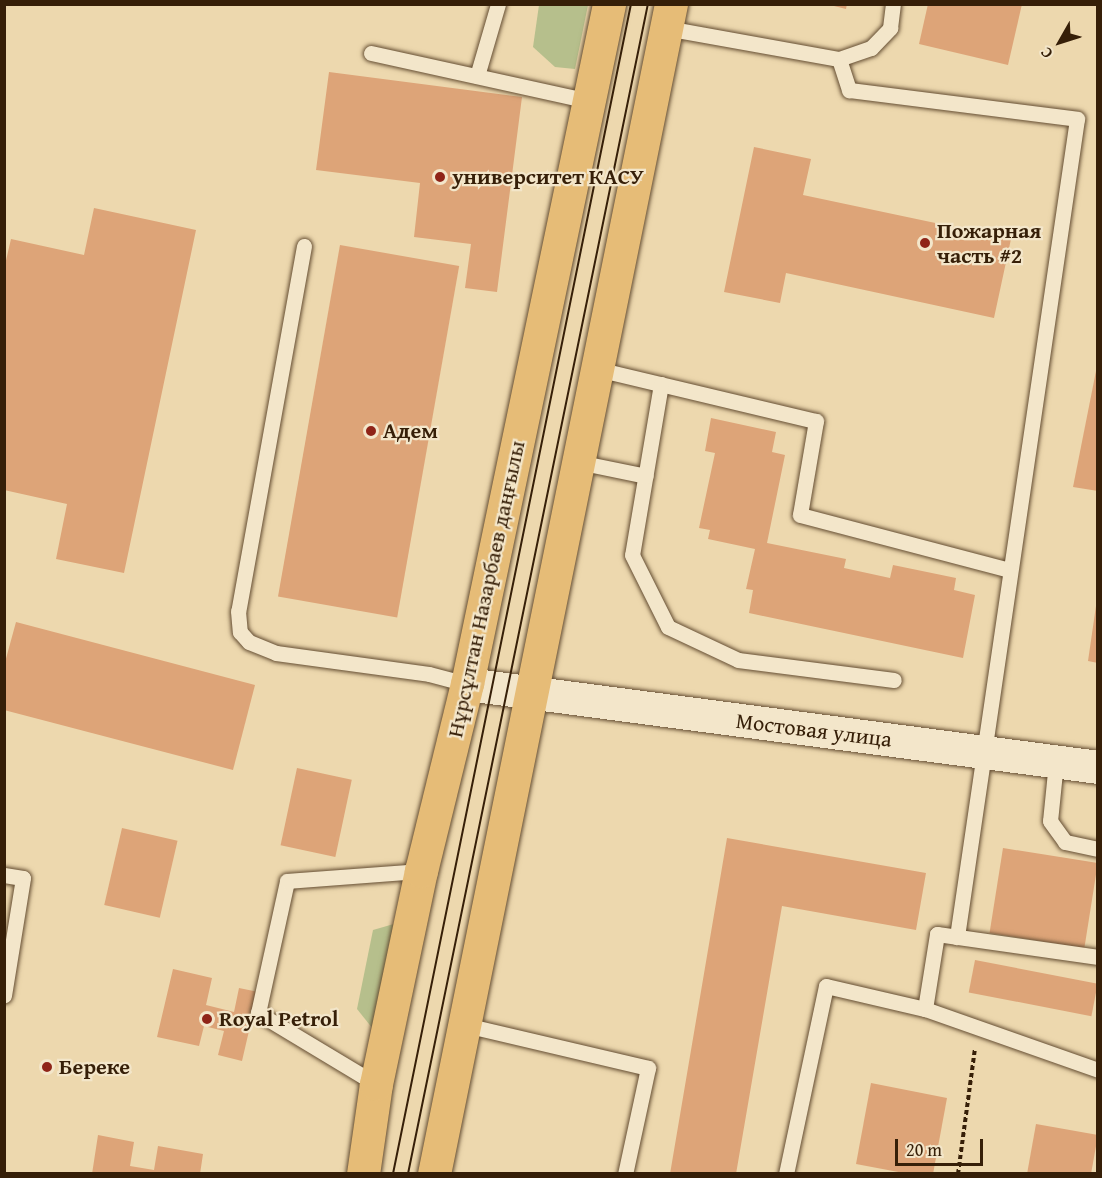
<!DOCTYPE html>
<meta charset="utf-8">
<style>
body{margin:0}
#map{position:relative;width:1102px;height:1178px;overflow:hidden;background:#edd8ae;font-family:"Gentium Book Plus",serif}
div>[style]{position:absolute}
.green>*{inset:0;background:#b6bf8c}
.building>*{inset:0;background:#dda478;transform-origin:0 0}
.path>*{height:4px;margin-top:-2px;transform-origin:0;background:repeating-linear-gradient(90deg,#361f08 0 4.5px,transparent 0 7.5px)}
.roads{filter:drop-shadow(0 0 2px #644d32) drop-shadow(0 0 2px #644d32)}
.lane>*{height:15px;margin:-7.5px;padding:0 7.5px;transform-origin:7.5px;border-radius:7.5px;background:#f3e6ca}
.secondary>*{height:33px;margin:-16.5px;padding:0 16.5px;transform-origin:16.5px;border-radius:16.5px;background:#f3e6ca}
.primary>*{height:33px;margin:-16.5px;padding:0 16.5px;transform-origin:16.5px;border-radius:16.5px;background:#e6bc77}
.tram>*{height:1.5px;margin:-0.75px;padding:0 0.75px;transform-origin:0.75px;border-radius:0.75px;background:#361f08}
.dots>*{width:16px;height:16px;translate:-50% -50%;box-sizing:border-box;border:3px solid #f3e6ca;border-radius:50%}
span{translate:-50% -50%;white-space:nowrap;text-align:center;line-height:1.15;-webkit-text-stroke:4.5px #f3e6ca;paint-order:stroke}
.poi-label{font-size:22px;color:#361f08;font-weight:700}
.left{translate:0 -50%;text-align:left}
.street-label{font-size:22px;color:#361f08}
.frame{position:absolute;inset:0;border:6px solid #361f08;pointer-events:none}
.north{position:absolute;left:1030px;top:12px;width:60px;height:60px;-webkit-text-stroke:4px #f3e6ca;paint-order:stroke;rotate:231deg;font-size:16px;font-weight:700;line-height:24px;text-align:center;color:#361f08}
.north::after{content:'';display:block;margin:auto;width:21px;height:27px;background:#361f08;clip-path:polygon(50% 0,100% 100%,50% 72%,0 100%)}
.scale{position:absolute;left:895px;top:1139px;width:88px;height:27px;box-sizing:border-box;border:3px solid #361f08;border-top:0;padding-left:8px;font-size:18px;line-height:21px;white-space:nowrap;color:#361f08;-webkit-text-stroke:4px #f3e6ca;paint-order:stroke}
</style>
<div id="map">
<div class="green">
<div style="clip-path:polygon(539px 5px,588px 5px,575px 69px,555px 67px,533px 47px)"></div>
<div style="clip-path:polygon(411px 919px,385px 1044px,357px 1009px,373px 930px)"></div>
</div>
<div class="building">
<div style="clip-path:polygon(826px 4px,847px 4px,846px 9px)"></div>
<div style="clip-path:polygon(928px 4px,1022px 4px,1008px 65px,919px 44px)"></div>
<div style="clip-path:polygon(329px 72px,522px 97px,497px 292px,465px 288px,471px 244px,414px 237px,420px 183px,316px 170px)"></div>
<div style="clip-path:polygon(754px 147px,811px 159px,803px 195px,1011px 239px,994px 318px,786px 273px,780px 303px,724px 292px)"></div>
<div style="clip-path:polygon(94px 208px,196px 230px,124px 573px,56px 559px,67px 504px,4px 490px,4px 269px,11px 239px,84px 255px)"></div>
<div style="left:340px;top:245px;width:121px;height:357px;rotate:10deg"></div>
<div style="clip-path:polygon(1096px 371px,1098px 371px,1098px 491px,1073px 487px)"></div>
<div style="clip-path:polygon(711px 418px,776px 432px,772px 452px,785px 455px,767px 543px,846px 559px,844px 568px,890px 578px,893px 565px,956px 578px,954px 590px,975px 595px,963px 658px,749px 613px,753px 590px,746px 589px,755px 549px,708px 539px,710px 530px,699px 528px,715px 453px,705px 451px)"></div>
<div style="clip-path:polygon(1096px 606px,1098px 606px,1098px 663px,1088px 661px)"></div>
<div style="clip-path:polygon(16px 622px,255px 685px,233px 770px,4px 710px,4px 666px)"></div>
<div style="left:297px;top:768px;width:56px;height:79px;rotate:12deg"></div>
<div style="left:122px;top:828px;width:57px;height:79px;rotate:13deg"></div>
<div style="clip-path:polygon(727px 838px,926px 873px,916px 930px,782px 906px,736px 1174px,670px 1174px)"></div>
<div style="left:1003px;top:848px;width:96px;height:86px;rotate:9deg"></div>
<div style="left:975px;top:960px;width:125px;height:33px;rotate:11deg"></div>
<div style="clip-path:polygon(173px 969px,212px 978px,206px 1005px,234px 1012px,239px 988px,258px 992px,242px 1061px,218px 1055px,224px 1031px,204px 1026px,199px 1046px,157px 1037px)"></div>
<div style="clip-path:polygon(871px 1083px,947px 1098px,933px 1174px,909px 1174px,856px 1164px)"></div>
<div style="clip-path:polygon(1036px 1124px,1098px 1135px,1091px 1174px,1027px 1174px)"></div>
<div style="clip-path:polygon(98px 1135px,134px 1142px,130px 1166px,154px 1170px,158px 1146px,203px 1154px,200px 1174px,92px 1174px)"></div>
</div>
<div class="path">
<div style="left:958px;top:1174px;width:126px;rotate:-82.3deg"></div>
</div>
<div class="roads">
<div class="lane">
<div style="left:666px;top:28px;width:176px;rotate:10.2deg"></div>
<div style="left:839px;top:59px;width:34px;rotate:-19deg"></div>
<div style="left:871px;top:48px;width:28px;rotate:-46deg"></div>
<div style="left:890px;top:28px;width:24px;rotate:-83deg"></div>
<div style="left:371px;top:53px;width:224px;rotate:12.4deg"></div>
<div style="left:839px;top:59px;width:33px;rotate:72deg"></div>
<div style="left:849px;top:90px;width:230px;rotate:7.2deg"></div>
<div style="left:1077px;top:119px;width:827px;rotate:98.35deg"></div>
<div style="left:477px;top:76px;width:75px;rotate:-73.7deg"></div>
<div style="left:304px;top:246px;width:371px;rotate:100.2deg"></div>
<div style="left:238px;top:611px;width:21px;rotate:85deg"></div>
<div style="left:240px;top:632px;width:13px;rotate:48deg"></div>
<div style="left:249px;top:642px;width:29px;rotate:22deg"></div>
<div style="left:276px;top:653px;width:154px;rotate:7.8deg"></div>
<div style="left:429px;top:674px;width:39px;rotate:15deg"></div>
<div style="left:597px;top:369px;width:225px;rotate:13.4deg"></div>
<div style="left:816px;top:421px;width:95px;rotate:99.7deg"></div>
<div style="left:800px;top:515px;width:216px;rotate:14.7deg"></div>
<div style="left:661px;top:384px;width:173px;rotate:99.6deg"></div>
<div style="left:632px;top:555px;width:80px;rotate:63.4deg"></div>
<div style="left:668px;top:627px;width:77px;rotate:25.2deg"></div>
<div style="left:738px;top:660px;width:157px;rotate:7.3deg"></div>
<div style="left:578px;top:462px;width:69px;rotate:11.6deg"></div>
<div style="left:1056px;top:762px;width:59px;rotate:95.8deg"></div>
<div style="left:1050px;top:821px;width:26px;rotate:54deg"></div>
<div style="left:1065px;top:842px;width:34px;rotate:12deg"></div>
<div style="left:4px;top:875px;width:19px;rotate:9deg"></div>
<div style="left:23px;top:878px;width:119px;rotate:99.2deg"></div>
<div style="left:925px;top:1009px;width:76px;rotate:-80.9deg"></div>
<div style="left:937px;top:934px;width:163px;rotate:8.1deg"></div>
<div style="left:465px;top:1025px;width:188px;rotate:13.2deg"></div>
<div style="left:648px;top:1068px;width:108px;rotate:102.2deg"></div>
<div style="left:376px;top:1084px;width:138px;rotate:-149deg"></div>
<div style="left:258px;top:1013px;width:135px;rotate:-77.6deg"></div>
<div style="left:287px;top:881px;width:134px;rotate:-4.3deg"></div>
<div style="left:786px;top:1174px;width:192px;rotate:-78deg"></div>
<div style="left:826px;top:986px;width:102px;rotate:13.1deg"></div>
<div style="left:925px;top:1009px;width:183px;rotate:19.4deg"></div>
</div>
<div class="secondary">
<div style="left:467px;top:684px;width:636px;rotate:7.49deg"></div>
</div>
<div class="primary">
<div style="left:363px;top:1174px;width:91px;rotate:-81.8deg"></div>
<div style="left:376px;top:1084px;width:218px;rotate:-78.1deg"></div>
<div style="left:421px;top:871px;width:193px;rotate:-76.2deg"></div>
<div style="left:467px;top:684px;width:695px;rotate:-78.2deg"></div>
<div style="left:434px;top:1174px;width:1194px;rotate:-78.55deg"></div>
</div>
</div>
<div class="tram">
<div style="left:393px;top:1174px;width:1194px;rotate:-78.5deg"></div>
<div style="left:408px;top:1174px;width:1194px;rotate:-78.41deg"></div>
</div>
<div class="dots">
<div style="left:440px;top:177px;background:#8f2418"></div>
<div style="left:925px;top:243px;background:#8f2418"></div>
<div style="left:371px;top:431px;background:#8f2418"></div>
<div style="left:207px;top:1019px;background:#8f2418"></div>
<div style="left:47px;top:1067px;background:#8f2418"></div>
</div>
<div class="poi-label">
<span class="left" style="left:452px;top:177px">университет КАСУ</span>
<span class="left" style="left:937px;top:243px">Пожарная<br>часть #2</span>
<span class="left" style="left:383px;top:431px">Адем</span>
<span class="left" style="left:219px;top:1019px">Royal Petrol</span>
<span class="left" style="left:59px;top:1067px">Береке</span>
</div>
<div class="street-label">
<span style="left:486px;top:589px;rotate:-78deg">Нұрсұлтан Назарбаев даңғылы</span>
<span style="left:814px;top:730px;rotate:7deg">Мостовая улица</span>
</div>
<div class="frame"></div>
<div class="north">С</div>
<div class="scale">20 m</div>
</div>
